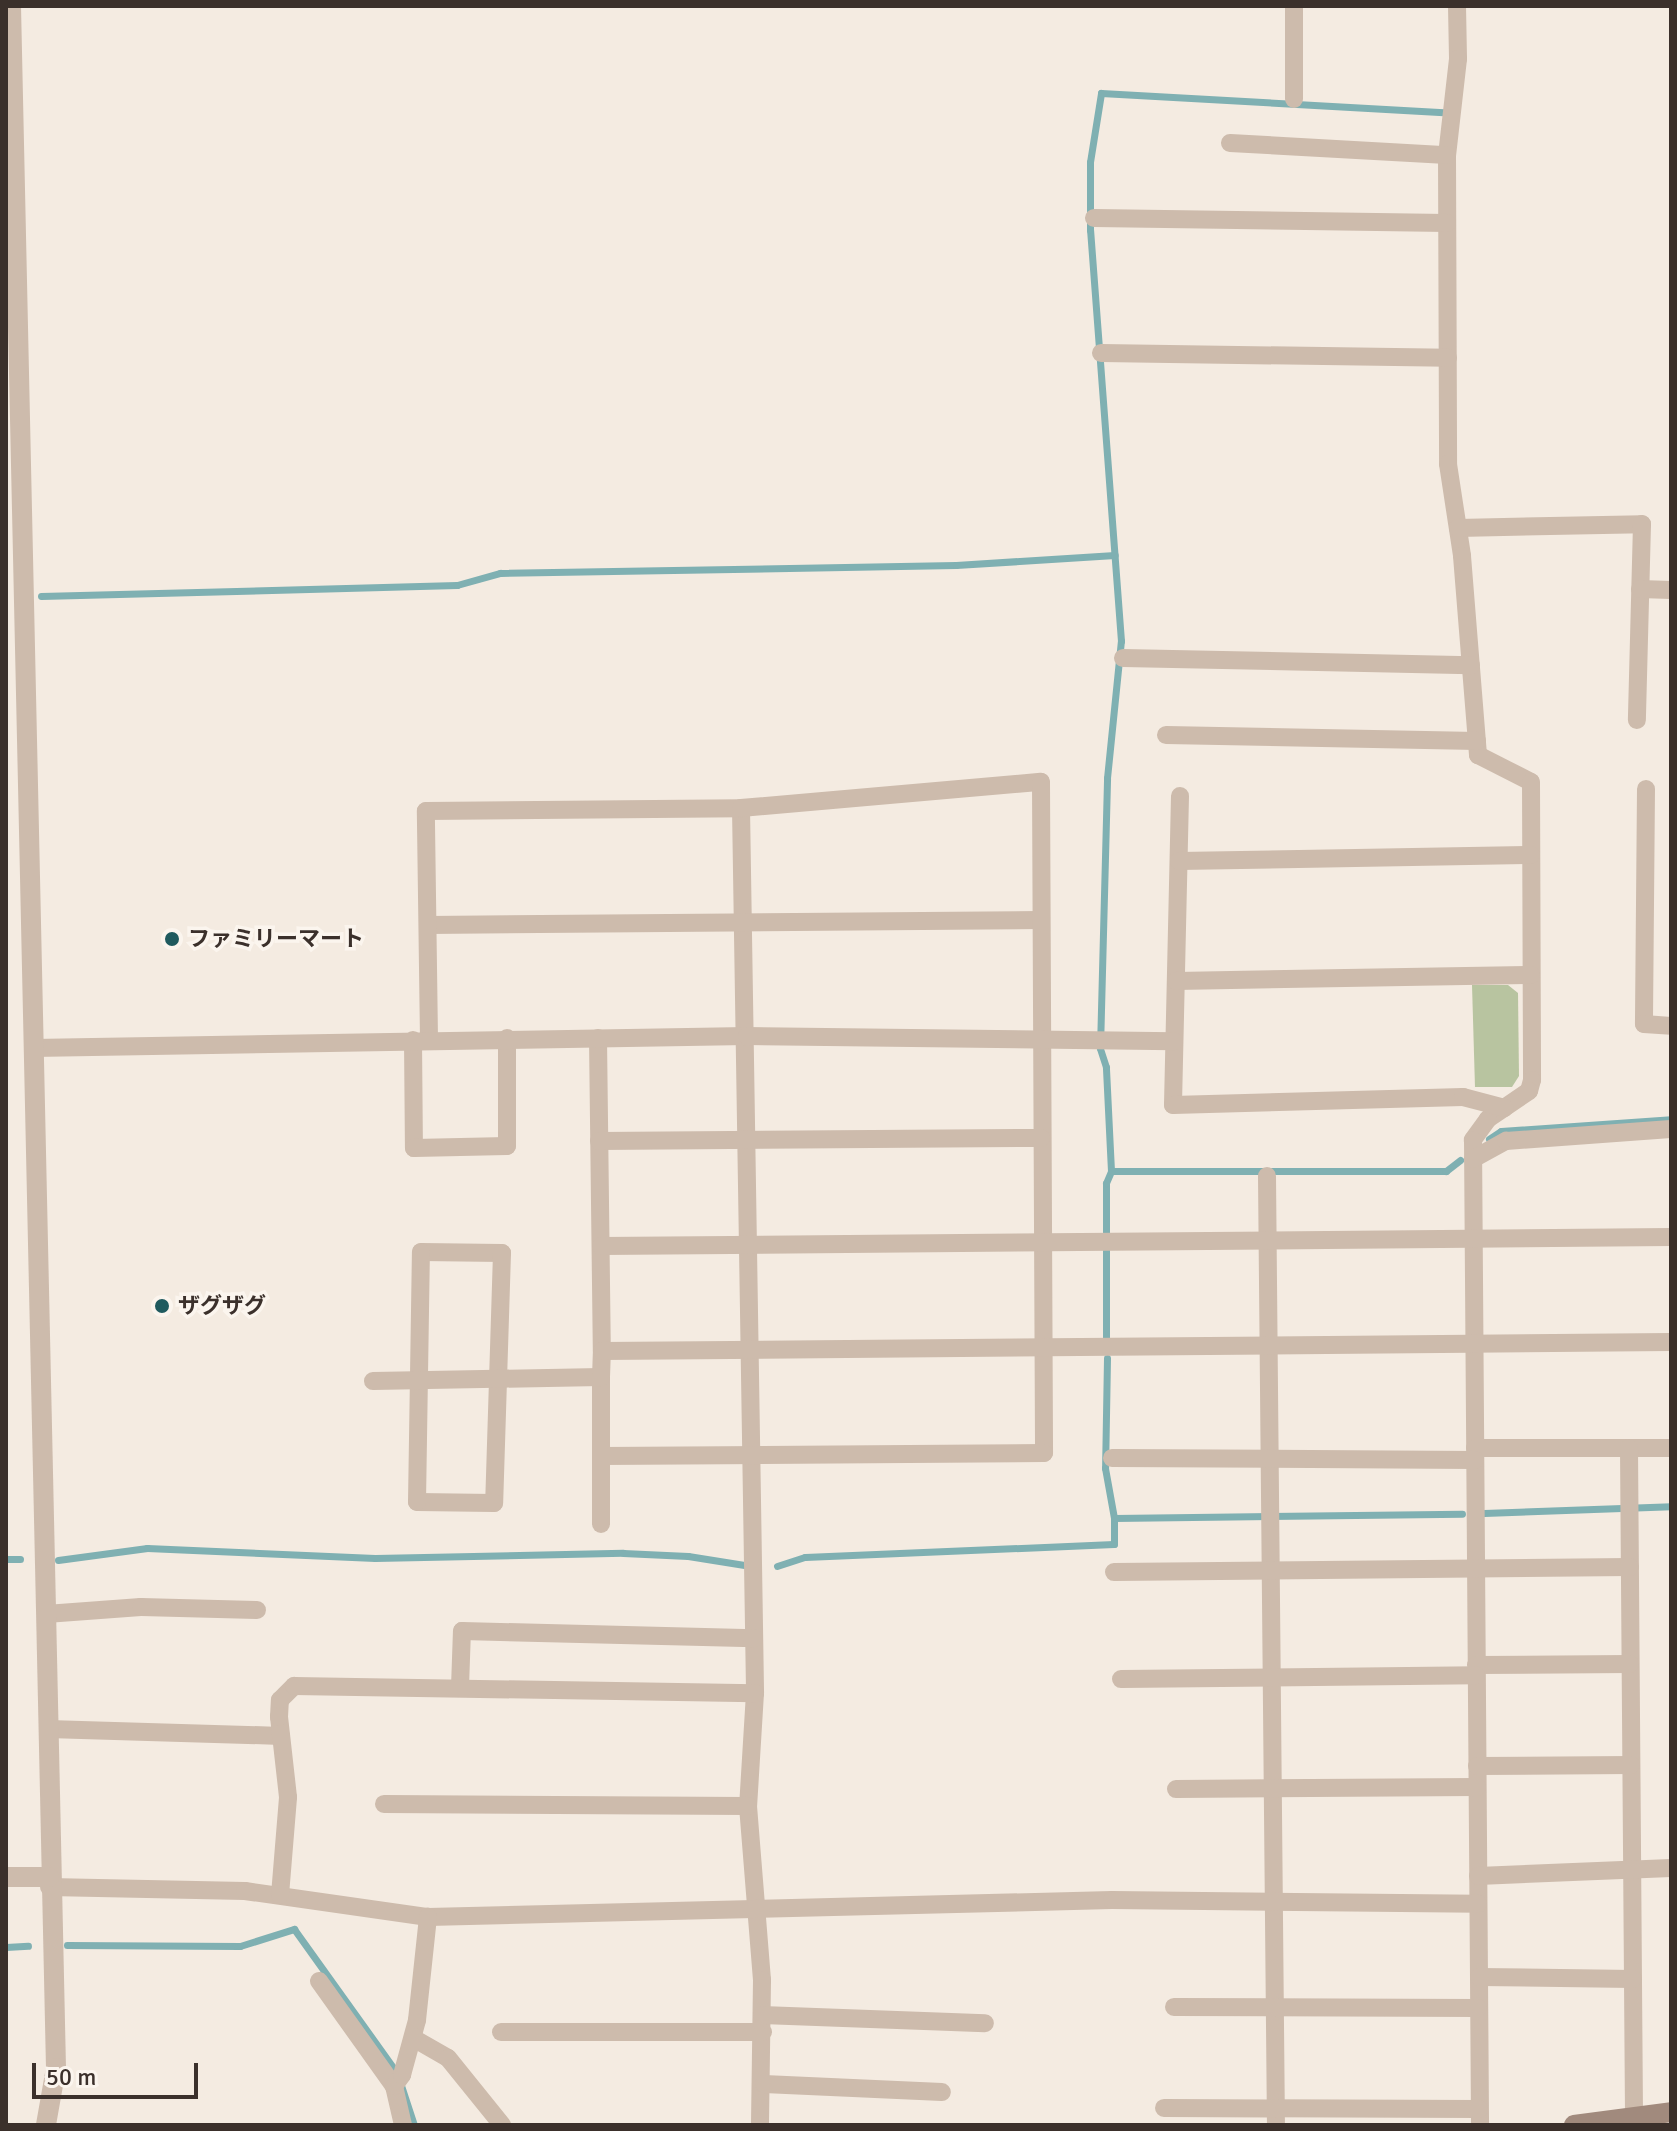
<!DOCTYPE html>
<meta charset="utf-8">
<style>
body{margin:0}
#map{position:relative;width:1677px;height:2131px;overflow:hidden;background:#f4ebe1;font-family:Signika,"Noto Sans JP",sans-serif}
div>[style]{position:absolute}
.green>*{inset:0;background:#b8c4a0}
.stream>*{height:7px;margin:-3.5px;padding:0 3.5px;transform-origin:3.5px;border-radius:3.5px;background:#7fb0b2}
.minor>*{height:18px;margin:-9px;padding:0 9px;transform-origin:9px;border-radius:9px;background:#cdbbac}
.tertiary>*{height:20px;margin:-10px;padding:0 10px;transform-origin:10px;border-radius:10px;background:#cdbbac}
.secondary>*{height:20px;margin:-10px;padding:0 10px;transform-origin:10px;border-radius:10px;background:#a18a7d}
.dots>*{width:22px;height:22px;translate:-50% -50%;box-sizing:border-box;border:4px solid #fbf5ee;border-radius:50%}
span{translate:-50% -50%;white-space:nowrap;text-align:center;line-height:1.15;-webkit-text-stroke:7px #fbf5ee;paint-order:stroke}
.poi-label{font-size:22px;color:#3b302b;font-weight:700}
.left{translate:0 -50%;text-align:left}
.frame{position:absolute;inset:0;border:8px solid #3b302b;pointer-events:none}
.scale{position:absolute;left:32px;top:2063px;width:166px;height:36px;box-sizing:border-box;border:4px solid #3b302b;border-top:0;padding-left:10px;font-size:24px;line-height:28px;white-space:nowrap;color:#3b302b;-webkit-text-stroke:6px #fbf5ee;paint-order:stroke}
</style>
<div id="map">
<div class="green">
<div style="clip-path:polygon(1472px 985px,1508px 985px,1518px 993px,1519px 1076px,1512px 1087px,1475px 1087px)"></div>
</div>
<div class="stream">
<div style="left:41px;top:596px;width:416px;rotate:-1.5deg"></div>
<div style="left:457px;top:585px;width:45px;rotate:-15.6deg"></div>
<div style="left:500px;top:573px;width:456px;rotate:-1deg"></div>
<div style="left:956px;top:565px;width:159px;rotate:-3.6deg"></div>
<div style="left:1489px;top:1139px;width:14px;rotate:-34deg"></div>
<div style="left:1501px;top:1131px;width:170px;rotate:-4deg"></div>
<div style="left:1111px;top:1171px;width:335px"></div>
<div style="left:1446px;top:1171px;width:18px;rotate:-38deg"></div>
<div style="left:1106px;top:1339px;width:156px;rotate:-90deg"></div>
<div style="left:1106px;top:1183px;width:13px;rotate:-67deg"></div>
<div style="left:1111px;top:1171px;width:104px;rotate:-92.8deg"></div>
<div style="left:1106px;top:1067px;width:20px;rotate:-108deg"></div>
<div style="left:1100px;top:1048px;width:270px;rotate:-88.5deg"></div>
<div style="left:1107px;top:778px;width:138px;rotate:-84.2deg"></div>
<div style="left:1121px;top:641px;width:412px;rotate:-94.3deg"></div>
<div style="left:1090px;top:230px;width:68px;rotate:-90deg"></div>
<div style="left:1090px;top:162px;width:70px;rotate:-80.9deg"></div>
<div style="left:1101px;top:93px;width:343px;rotate:3.2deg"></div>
<div style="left:1107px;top:1358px;width:110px;rotate:91deg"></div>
<div style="left:1105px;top:1468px;width:51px;rotate:79.8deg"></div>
<div style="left:1484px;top:1513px;width:187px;rotate:-2.1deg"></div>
<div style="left:6px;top:1559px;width:14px"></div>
<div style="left:58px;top:1560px;width:90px;rotate:-7.7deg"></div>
<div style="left:147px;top:1548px;width:228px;rotate:2.5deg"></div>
<div style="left:375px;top:1558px;width:248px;rotate:-1.2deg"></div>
<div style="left:623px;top:1553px;width:65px;rotate:2.6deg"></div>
<div style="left:688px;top:1556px;width:57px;rotate:9.1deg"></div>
<div style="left:777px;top:1566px;width:29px;rotate:-18deg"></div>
<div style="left:805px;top:1557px;width:309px;rotate:-2.4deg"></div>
<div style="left:1114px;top:1544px;width:26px;rotate:-90deg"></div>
<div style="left:1114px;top:1518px;width:348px;rotate:-0.7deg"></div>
<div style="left:67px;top:1945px;width:173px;rotate:0.3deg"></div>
<div style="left:240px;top:1946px;width:57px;rotate:-17.5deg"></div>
<div style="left:294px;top:1929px;width:177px;rotate:54.4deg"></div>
<div style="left:397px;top:2073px;width:55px;rotate:71.9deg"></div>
<div style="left:6px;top:1947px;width:22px;rotate:-3deg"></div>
</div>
<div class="minor">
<div style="left:1294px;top:6px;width:93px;rotate:90deg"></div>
<div style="left:1457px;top:6px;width:53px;rotate:88.9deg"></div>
<div style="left:1458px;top:59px;width:97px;rotate:96.5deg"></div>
<div style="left:1447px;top:155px;width:309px;rotate:89.8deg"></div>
<div style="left:1448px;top:464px;width:93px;rotate:81.3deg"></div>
<div style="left:1462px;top:556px;width:200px;rotate:85.4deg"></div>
<div style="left:1478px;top:755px;width:59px;rotate:27deg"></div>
<div style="left:1531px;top:782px;width:298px;rotate:89.8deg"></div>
<div style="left:1532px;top:1080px;width:11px;rotate:105deg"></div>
<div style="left:1529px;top:1091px;width:50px;rotate:145.7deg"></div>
<div style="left:1488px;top:1119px;width:26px;rotate:126deg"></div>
<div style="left:1473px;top:1140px;width:985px;rotate:89.59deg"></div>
<div style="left:1230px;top:143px;width:217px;rotate:3.2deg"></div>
<div style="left:1094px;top:218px;width:353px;rotate:0.8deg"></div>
<div style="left:1101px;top:353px;width:347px;rotate:0.8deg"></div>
<div style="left:1458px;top:528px;width:184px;rotate:-1.2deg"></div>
<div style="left:1642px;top:524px;width:196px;rotate:91.5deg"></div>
<div style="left:1640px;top:589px;width:31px;rotate:2deg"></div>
<div style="left:1123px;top:658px;width:348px;rotate:1.2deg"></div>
<div style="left:1166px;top:735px;width:311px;rotate:1.1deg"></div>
<div style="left:1646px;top:789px;width:235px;rotate:90.5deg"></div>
<div style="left:1644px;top:1024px;width:27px;rotate:4deg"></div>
<div style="left:1180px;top:796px;width:309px;rotate:91.3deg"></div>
<div style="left:1173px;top:1105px;width:290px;rotate:-1.6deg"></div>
<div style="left:1463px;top:1097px;width:43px;rotate:14.7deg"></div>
<div style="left:741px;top:808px;width:885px;rotate:89.09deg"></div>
<div style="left:755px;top:1693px;width:113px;rotate:93.5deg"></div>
<div style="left:748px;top:1806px;width:175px;rotate:85.4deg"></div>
<div style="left:762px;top:1980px;width:145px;rotate:90.8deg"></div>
<div style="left:1179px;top:861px;width:352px;rotate:-1deg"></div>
<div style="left:428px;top:925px;width:612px;rotate:-0.47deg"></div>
<div style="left:1176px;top:981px;width:355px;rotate:-1deg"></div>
<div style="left:598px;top:1038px;width:313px;rotate:89.3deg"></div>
<div style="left:429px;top:1039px;width:228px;rotate:-90.8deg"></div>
<div style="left:426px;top:811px;width:315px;rotate:-0.5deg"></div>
<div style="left:741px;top:808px;width:301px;rotate:-5deg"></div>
<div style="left:1041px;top:782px;width:671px;rotate:89.74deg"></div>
<div style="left:1044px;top:1453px;width:443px;rotate:179.6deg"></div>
<div style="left:413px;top:1040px;width:108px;rotate:89.5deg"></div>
<div style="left:414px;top:1148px;width:93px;rotate:-1.2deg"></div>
<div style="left:507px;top:1146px;width:108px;rotate:-90deg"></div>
<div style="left:33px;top:1048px;width:714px;rotate:-0.96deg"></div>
<div style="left:747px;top:1036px;width:427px;rotate:0.7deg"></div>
<div style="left:599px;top:1141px;width:442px;rotate:-0.4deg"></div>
<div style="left:1473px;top:1159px;width:38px;rotate:-29deg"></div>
<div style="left:1506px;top:1141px;width:165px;rotate:-4.2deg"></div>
<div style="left:1267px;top:1176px;width:949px;rotate:89.46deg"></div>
<div style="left:601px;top:1246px;width:1070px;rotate:-0.48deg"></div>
<div style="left:421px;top:1252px;width:81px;rotate:0.7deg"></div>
<div style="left:502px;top:1253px;width:250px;rotate:91.8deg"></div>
<div style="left:494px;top:1503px;width:77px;rotate:-179.3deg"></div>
<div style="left:417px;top:1502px;width:250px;rotate:-89.1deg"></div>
<div style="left:601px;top:1377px;width:147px;rotate:90deg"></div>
<div style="left:373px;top:1381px;width:228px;rotate:-1deg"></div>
<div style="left:601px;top:1377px;width:26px;rotate:-88deg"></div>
<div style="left:602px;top:1351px;width:1069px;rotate:-0.48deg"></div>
<div style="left:1475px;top:1448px;width:196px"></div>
<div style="left:1629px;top:1448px;width:669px;rotate:89.57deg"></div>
<div style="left:1112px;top:1458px;width:363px;rotate:0.3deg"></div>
<div style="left:1114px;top:1572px;width:516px;rotate:-0.56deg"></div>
<div style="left:46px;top:1614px;width:95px;rotate:-4.2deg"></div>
<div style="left:141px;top:1607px;width:116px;rotate:1.5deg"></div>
<div style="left:1476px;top:1665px;width:154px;rotate:-0.4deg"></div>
<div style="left:1121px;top:1679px;width:355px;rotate:-0.6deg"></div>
<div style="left:460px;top:1687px;width:56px;rotate:-88deg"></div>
<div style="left:462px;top:1631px;width:292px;rotate:1.4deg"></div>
<div style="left:48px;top:1729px;width:233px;rotate:1.7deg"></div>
<div style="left:1477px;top:1766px;width:154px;rotate:-0.4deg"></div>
<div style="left:1176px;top:1789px;width:301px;rotate:-0.4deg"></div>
<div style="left:384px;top:1804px;width:364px;rotate:0.3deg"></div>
<div style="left:1478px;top:1876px;width:193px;rotate:-2.4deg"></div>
<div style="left:49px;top:1887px;width:196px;rotate:1.2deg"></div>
<div style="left:245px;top:1891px;width:185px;rotate:8.1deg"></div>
<div style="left:428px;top:1917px;width:684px;rotate:-1.42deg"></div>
<div style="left:1112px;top:1900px;width:366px;rotate:0.6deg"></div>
<div style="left:280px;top:1895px;width:98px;rotate:-85.3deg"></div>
<div style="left:288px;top:1797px;width:81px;rotate:-96.4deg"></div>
<div style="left:279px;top:1717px;width:17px;rotate:-87deg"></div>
<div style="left:280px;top:1700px;width:20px;rotate:-45deg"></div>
<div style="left:294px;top:1686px;width:461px;rotate:0.9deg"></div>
<div style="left:1479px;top:1977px;width:154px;rotate:0.7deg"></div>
<div style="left:319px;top:1981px;width:129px;rotate:54.5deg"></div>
<div style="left:394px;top:2086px;width:40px;rotate:77deg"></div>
<div style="left:1174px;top:2007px;width:304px;rotate:0.2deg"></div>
<div style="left:762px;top:2015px;width:223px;rotate:2.1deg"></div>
<div style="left:501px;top:2032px;width:262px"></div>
<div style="left:413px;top:2038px;width:40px;rotate:29.7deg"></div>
<div style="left:448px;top:2058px;width:86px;rotate:51.1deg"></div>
<div style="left:764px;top:2084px;width:178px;rotate:2.6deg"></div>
<div style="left:394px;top:2086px;width:14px;rotate:-54deg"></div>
<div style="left:402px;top:2075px;width:57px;rotate:-74.7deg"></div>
<div style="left:417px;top:2020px;width:104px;rotate:-83.9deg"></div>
<div style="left:1164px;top:2108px;width:315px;rotate:0.2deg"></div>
</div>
<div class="tertiary">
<div style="left:11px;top:6px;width:2062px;rotate:88.75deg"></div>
<div style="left:56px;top:2068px;width:58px;rotate:100deg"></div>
<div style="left:6px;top:1877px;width:43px"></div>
</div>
<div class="secondary">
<div style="left:1574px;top:2125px;width:98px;rotate:-7.6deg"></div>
</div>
<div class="dots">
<div style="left:172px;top:939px;background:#1f5a5e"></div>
<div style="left:162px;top:1306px;background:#1f5a5e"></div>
</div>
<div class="poi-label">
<span class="left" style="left:188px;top:939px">ファミリーマート</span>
<span class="left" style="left:178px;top:1306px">ザグザグ</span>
</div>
<div class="frame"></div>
<div class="scale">50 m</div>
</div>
